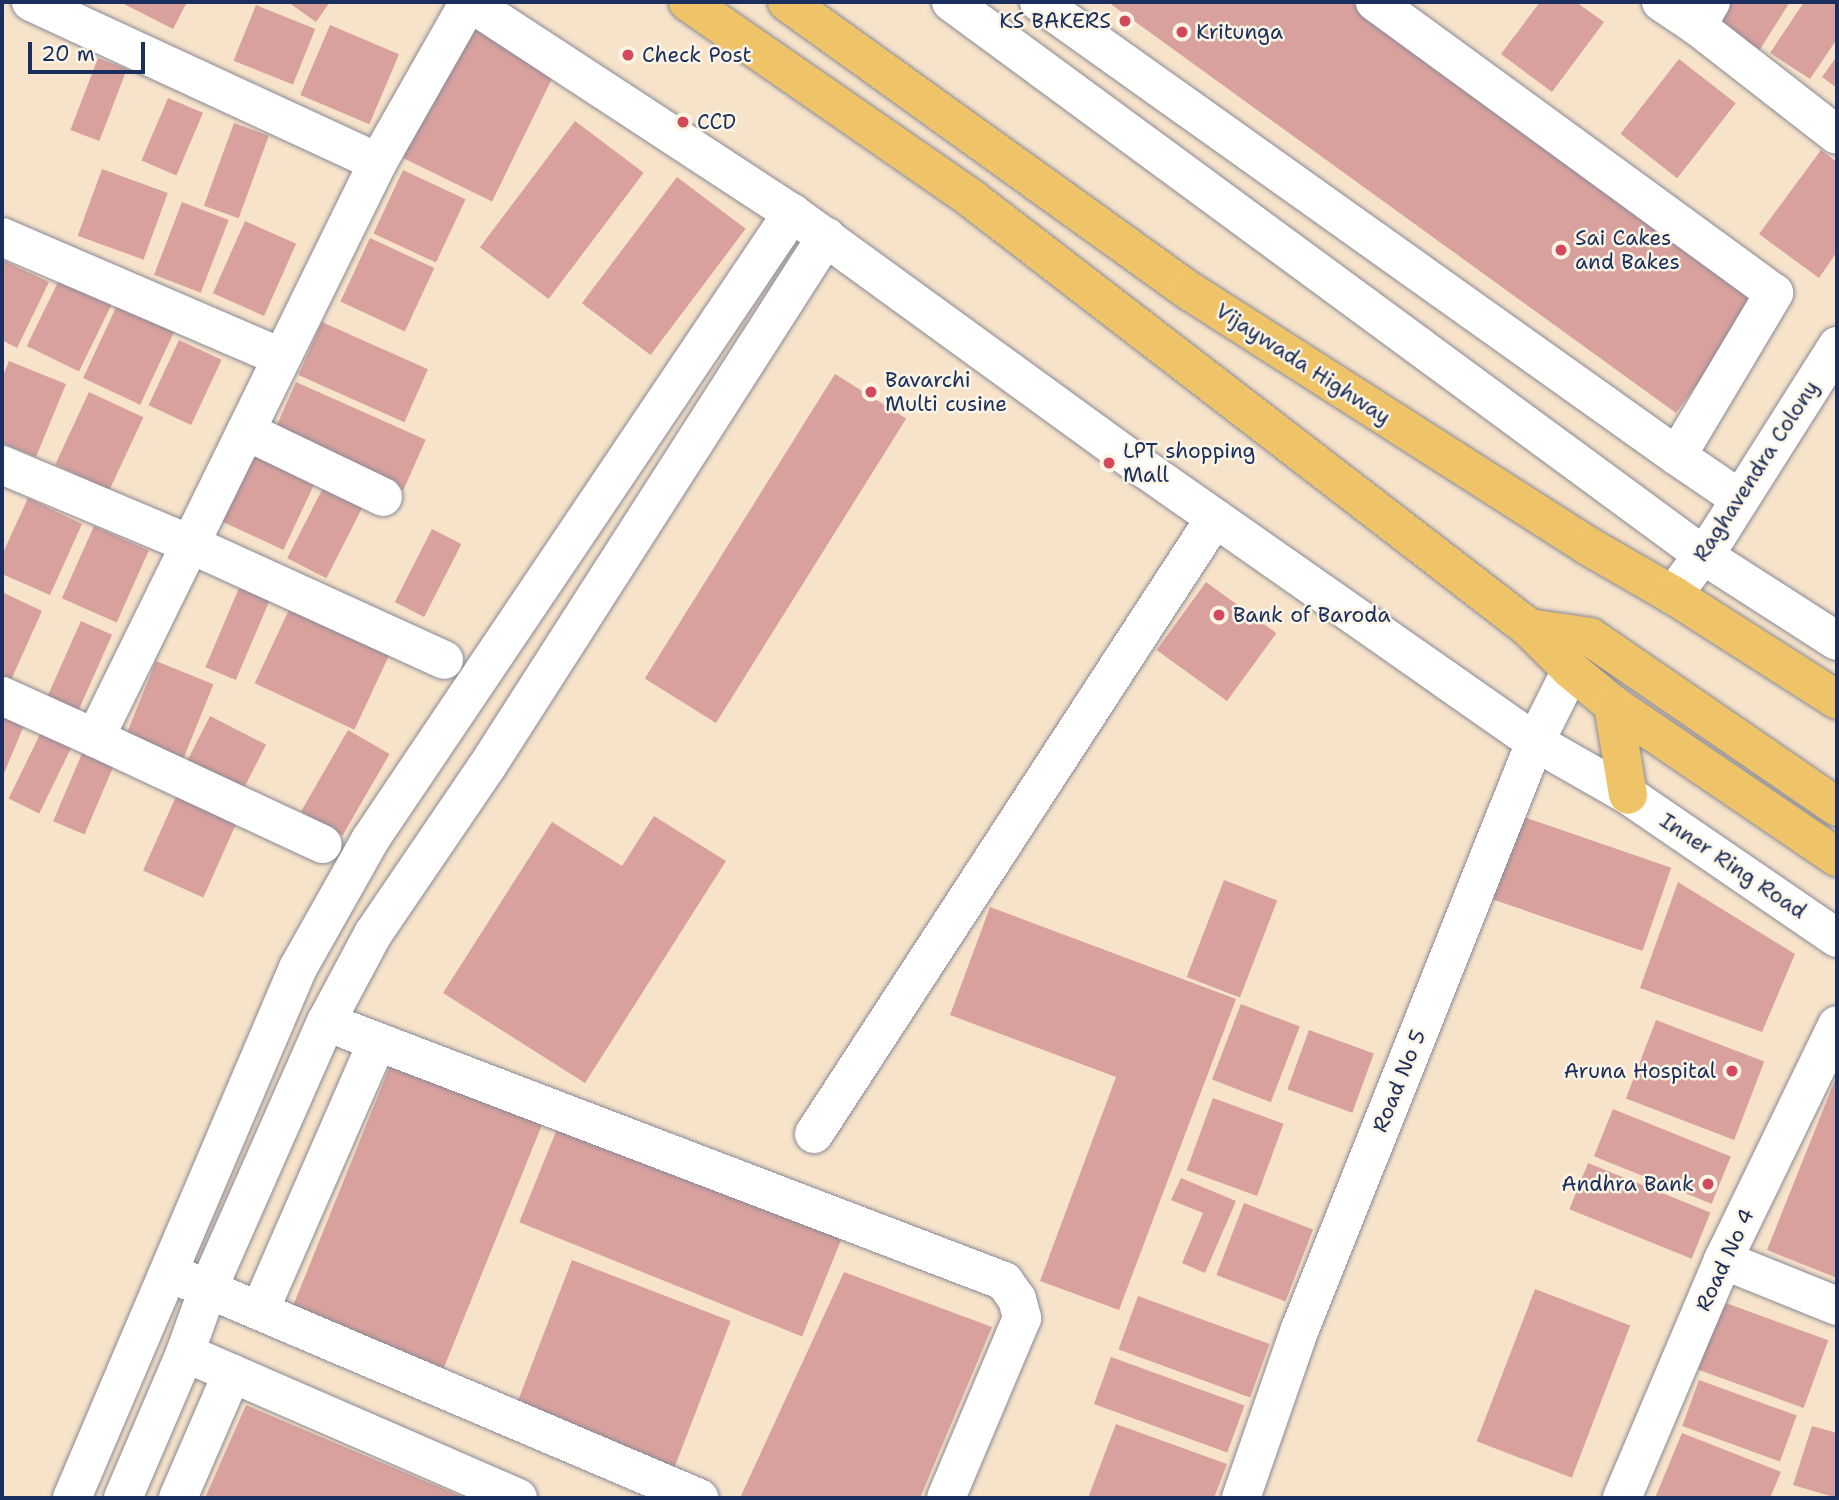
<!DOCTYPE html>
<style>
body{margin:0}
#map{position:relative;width:1839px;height:1500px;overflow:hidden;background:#f7e3ca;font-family:"Shantell Sans",sans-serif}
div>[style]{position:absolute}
.building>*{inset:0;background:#d8a19e;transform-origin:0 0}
.roads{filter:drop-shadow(0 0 2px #898994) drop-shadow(0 0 2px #898994)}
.minor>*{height:38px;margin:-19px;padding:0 19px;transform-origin:19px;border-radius:19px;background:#fff}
.major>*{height:38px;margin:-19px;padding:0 19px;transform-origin:19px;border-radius:19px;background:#efc469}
.highway>*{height:38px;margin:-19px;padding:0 19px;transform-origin:19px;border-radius:19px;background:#efc469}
.dots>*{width:19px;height:19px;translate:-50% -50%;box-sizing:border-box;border:4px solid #fcf5e5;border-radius:50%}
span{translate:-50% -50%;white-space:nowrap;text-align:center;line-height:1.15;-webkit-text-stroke:5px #fcf5e5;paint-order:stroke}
.poi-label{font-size:21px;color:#1b2f5e}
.right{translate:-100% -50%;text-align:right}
.left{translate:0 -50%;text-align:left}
.street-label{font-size:21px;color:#1b2f5e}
.frame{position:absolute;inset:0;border:4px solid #1b2f5e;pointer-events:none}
.scale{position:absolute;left:28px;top:42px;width:117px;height:32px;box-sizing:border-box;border:4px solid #1b2f5e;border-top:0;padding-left:9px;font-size:21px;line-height:24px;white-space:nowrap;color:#1b2f5e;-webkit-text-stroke:5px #fcf5e5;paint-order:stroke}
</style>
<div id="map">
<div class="building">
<div style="clip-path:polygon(120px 2px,187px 2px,173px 29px)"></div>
<div style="clip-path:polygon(288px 2px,330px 2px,316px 22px)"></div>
<div style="clip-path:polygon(1108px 2px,1351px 2px,1760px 298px,1676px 413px)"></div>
<div style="clip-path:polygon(1540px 2px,1576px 2px,1604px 22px,1552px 92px,1501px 54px)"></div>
<div style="clip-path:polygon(1728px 2px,1790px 2px,1759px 51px,1715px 23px)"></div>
<div style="clip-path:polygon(1804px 2px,1837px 4px,1837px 39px,1810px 79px,1770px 53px)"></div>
<div style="left:256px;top:5px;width:64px;height:60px;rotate:22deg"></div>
<div style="left:330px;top:25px;width:75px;height:76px;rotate:23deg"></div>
<div style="left:468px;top:25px;width:99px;height:148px;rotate:26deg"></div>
<div style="clip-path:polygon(1837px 56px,1837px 88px,1822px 77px)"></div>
<div style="left:98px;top:58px;width:31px;height:77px;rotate:21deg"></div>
<div style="left:1679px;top:59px;width:72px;height:95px;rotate:38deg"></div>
<div style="left:168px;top:98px;width:38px;height:68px;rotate:23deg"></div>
<div style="left:575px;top:121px;width:86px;height:158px;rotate:37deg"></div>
<div style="left:234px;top:123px;width:37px;height:88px;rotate:20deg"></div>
<div style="clip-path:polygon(1821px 150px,1837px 162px,1837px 252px,1819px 278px,1759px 234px)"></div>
<div style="left:102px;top:169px;width:70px;height:71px;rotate:20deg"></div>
<div style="left:403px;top:170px;width:69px;height:70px;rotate:25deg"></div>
<div style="left:677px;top:177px;width:86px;height:158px;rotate:37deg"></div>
<div style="left:182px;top:202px;width:50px;height:78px;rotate:21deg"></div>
<div style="left:245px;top:221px;width:56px;height:79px;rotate:24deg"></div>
<div style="left:370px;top:238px;width:71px;height:70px;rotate:25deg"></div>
<div style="clip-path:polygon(2px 260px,49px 282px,17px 348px,2px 340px)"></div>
<div style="left:61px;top:276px;width:58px;height:78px;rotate:26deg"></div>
<div style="left:119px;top:301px;width:63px;height:85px;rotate:25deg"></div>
<div style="left:322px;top:322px;width:116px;height:58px;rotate:24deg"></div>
<div style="left:179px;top:340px;width:47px;height:72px;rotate:25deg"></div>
<div style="clip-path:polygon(9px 361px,66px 384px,36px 457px,2px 443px,2px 378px)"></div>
<div style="left:835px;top:374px;width:84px;height:359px;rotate:32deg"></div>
<div style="left:296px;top:382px;width:142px;height:55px;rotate:24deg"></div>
<div style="left:89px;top:392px;width:60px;height:80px;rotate:25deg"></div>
<div style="left:253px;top:452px;width:69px;height:76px;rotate:25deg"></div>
<div style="left:328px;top:478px;width:44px;height:90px;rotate:27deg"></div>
<div style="clip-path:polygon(28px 498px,82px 524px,50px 595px,2px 574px,2px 555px)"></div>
<div style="left:94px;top:526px;width:60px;height:79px;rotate:24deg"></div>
<div style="left:432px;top:529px;width:33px;height:82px;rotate:27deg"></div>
<div style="left:1206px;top:582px;width:87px;height:84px;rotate:36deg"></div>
<div style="left:239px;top:588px;width:33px;height:86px;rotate:23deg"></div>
<div style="clip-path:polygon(2px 592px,42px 611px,11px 680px,2px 676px)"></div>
<div style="left:294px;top:599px;width:110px;height:93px;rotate:25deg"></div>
<div style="left:81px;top:621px;width:34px;height:83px;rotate:24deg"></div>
<div style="left:156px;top:661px;width:62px;height:84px;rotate:22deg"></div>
<div style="clip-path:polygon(2px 704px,28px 716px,2px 778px)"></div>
<div style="left:210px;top:716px;width:63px;height:54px;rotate:27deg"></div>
<div style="left:45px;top:724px;width:34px;height:83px;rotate:26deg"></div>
<div style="left:348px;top:730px;width:48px;height:94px;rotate:30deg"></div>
<div style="left:86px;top:744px;width:34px;height:84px;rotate:23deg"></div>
<div style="left:178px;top:792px;width:66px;height:86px;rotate:24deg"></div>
<div style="left:1518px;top:815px;width:162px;height:88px;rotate:19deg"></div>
<div style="clip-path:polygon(654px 816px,726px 861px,585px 1083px,443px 993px,552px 822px,622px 866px)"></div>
<div style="left:1224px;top:880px;width:57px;height:104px;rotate:21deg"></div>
<div style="clip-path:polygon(1678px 882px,1795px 954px,1762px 1032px,1640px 988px)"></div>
<div style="clip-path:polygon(990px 907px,1236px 999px,1119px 1310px,1040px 1281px,1116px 1077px,950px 1015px)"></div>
<div style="left:1241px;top:1004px;width:63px;height:81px;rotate:21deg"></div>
<div style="left:1656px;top:1020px;width:116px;height:84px;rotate:21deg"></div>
<div style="left:1309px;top:1030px;width:69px;height:63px;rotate:20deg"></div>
<div style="left:394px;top:1056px;width:163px;height:273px;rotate:22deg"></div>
<div style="clip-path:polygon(1837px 1075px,1837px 1278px,1767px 1250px)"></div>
<div style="left:1213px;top:1098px;width:75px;height:77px;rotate:20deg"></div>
<div style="left:1613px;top:1109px;width:127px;height:51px;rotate:22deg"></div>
<div style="left:559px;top:1124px;width:305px;height:106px;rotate:22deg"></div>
<div style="left:1588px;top:1163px;width:132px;height:50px;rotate:22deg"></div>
<div style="clip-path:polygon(1181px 1178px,1236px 1201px,1205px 1273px,1182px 1263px,1203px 1213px,1171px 1200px)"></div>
<div style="left:1244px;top:1203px;width:74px;height:77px;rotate:21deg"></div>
<div style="left:572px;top:1260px;width:170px;height:160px;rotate:21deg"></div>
<div style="clip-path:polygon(844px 1272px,992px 1327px,920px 1498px,740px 1498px)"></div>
<div style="left:1535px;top:1289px;width:102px;height:163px;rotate:21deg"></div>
<div style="left:1138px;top:1296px;width:140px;height:57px;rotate:20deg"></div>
<div style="left:1723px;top:1302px;width:112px;height:72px;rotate:20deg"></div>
<div style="left:1111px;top:1357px;width:142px;height:50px;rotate:20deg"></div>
<div style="left:1699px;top:1380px;width:104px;height:49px;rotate:20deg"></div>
<div style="clip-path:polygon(246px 1405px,465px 1498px,205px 1498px)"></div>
<div style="clip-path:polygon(1116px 1424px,1227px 1464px,1214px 1498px,1088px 1498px)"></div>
<div style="clip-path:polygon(1812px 1426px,1837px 1433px,1837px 1498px,1793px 1485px)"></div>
<div style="clip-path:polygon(1682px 1433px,1781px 1472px,1770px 1498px,1655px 1498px)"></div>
</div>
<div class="roads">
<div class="minor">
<div style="left:31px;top:2px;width:382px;rotate:24.8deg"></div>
<div style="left:469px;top:2px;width:386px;rotate:33.2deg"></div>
<div style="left:792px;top:213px;width:436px;rotate:36deg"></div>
<div style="left:1145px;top:469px;width:476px;rotate:35deg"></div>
<div style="left:1535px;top:742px;width:107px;rotate:29.7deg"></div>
<div style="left:1628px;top:795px;width:253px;rotate:34.4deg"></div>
<div style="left:951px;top:2px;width:933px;rotate:36.33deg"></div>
<div style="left:1703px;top:555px;width:159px;rotate:32.7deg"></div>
<div style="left:1039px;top:2px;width:783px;rotate:35.44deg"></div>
<div style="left:1677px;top:456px;width:190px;rotate:-59.2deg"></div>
<div style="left:1774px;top:293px;width:494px;rotate:-143.9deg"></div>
<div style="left:1661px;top:2px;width:43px;rotate:33.7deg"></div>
<div style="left:1711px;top:2px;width:28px;rotate:120deg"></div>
<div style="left:1697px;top:26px;width:177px;rotate:37.9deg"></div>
<div style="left:2px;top:237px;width:303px;rotate:23.3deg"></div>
<div style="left:246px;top:431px;width:152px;rotate:25.7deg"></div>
<div style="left:1677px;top:456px;width:76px;rotate:34.3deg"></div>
<div style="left:2px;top:465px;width:206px;rotate:22.8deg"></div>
<div style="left:192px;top:545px;width:277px;rotate:24.5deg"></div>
<div style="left:1673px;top:595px;width:74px;rotate:-53.3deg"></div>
<div style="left:1717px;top:536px;width:225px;rotate:-57.7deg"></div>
<div style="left:2px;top:696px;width:102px;rotate:24.3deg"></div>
<div style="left:95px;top:738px;width:642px;rotate:-63.83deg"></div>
<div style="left:378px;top:162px;width:184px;rotate:-60.4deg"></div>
<div style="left:95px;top:738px;width:251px;rotate:25deg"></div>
<div style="left:326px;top:1022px;width:726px;rotate:20.91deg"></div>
<div style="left:1004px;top:1281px;width:22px;rotate:54deg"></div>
<div style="left:1017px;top:1299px;width:20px;rotate:75deg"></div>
<div style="left:1022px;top:1318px;width:195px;rotate:112.9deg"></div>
<div style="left:814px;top:1134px;width:735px;rotate:-56.94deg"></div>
<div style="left:1723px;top:1260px;width:123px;rotate:22deg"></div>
<div style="left:184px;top:1279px;width:560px;rotate:23.04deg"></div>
<div style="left:260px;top:1310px;width:292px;rotate:-66.4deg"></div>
<div style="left:185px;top:1353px;width:363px;rotate:23.5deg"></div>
<div style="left:72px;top:1498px;width:576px;rotate:-66.91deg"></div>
<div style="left:298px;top:968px;width:147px;rotate:-60.6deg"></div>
<div style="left:370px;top:840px;width:756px;rotate:-56.06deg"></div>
<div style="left:123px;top:1498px;width:158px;rotate:-66.8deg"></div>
<div style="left:185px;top:1353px;width:68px;rotate:-70.2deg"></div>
<div style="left:208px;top:1289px;width:292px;rotate:-66.2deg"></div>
<div style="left:326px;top:1022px;width:100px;rotate:-61.9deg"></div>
<div style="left:373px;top:934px;width:201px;rotate:-55.8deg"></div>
<div style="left:486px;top:768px;width:631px;rotate:-57.37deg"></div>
<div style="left:178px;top:1498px;width:136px;rotate:-66.6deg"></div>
<div style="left:1241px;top:1498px;width:179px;rotate:-70.8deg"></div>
<div style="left:1300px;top:1329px;width:632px;rotate:-68.18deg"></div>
<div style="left:1535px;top:742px;width:80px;rotate:-63.4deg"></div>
<div style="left:1622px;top:1498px;width:259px;rotate:-67deg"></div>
<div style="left:1723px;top:1260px;width:261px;rotate:-64.1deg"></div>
</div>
<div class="major">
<div style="left:1529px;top:628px;width:62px;rotate:8.4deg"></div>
<div style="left:1590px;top:637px;width:300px;rotate:34.5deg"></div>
</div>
<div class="highway">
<div style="left:688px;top:2px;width:346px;rotate:34.7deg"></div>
<div style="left:972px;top:199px;width:703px;rotate:37.6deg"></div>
<div style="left:1529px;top:628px;width:59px;rotate:45deg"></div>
<div style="left:1571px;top:670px;width:55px;rotate:39.8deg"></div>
<div style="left:1613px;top:705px;width:271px;rotate:34.2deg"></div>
<div style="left:787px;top:2px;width:497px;rotate:35.7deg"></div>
<div style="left:1191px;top:292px;width:471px;rotate:32.6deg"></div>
<div style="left:1588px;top:546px;width:98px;rotate:30deg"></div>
<div style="left:1673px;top:595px;width:195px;rotate:32.6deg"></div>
<div style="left:1613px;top:705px;width:91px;rotate:80.5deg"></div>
</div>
</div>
<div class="dots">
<div style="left:1125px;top:21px;background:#d1495b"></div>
<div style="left:1182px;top:32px;background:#d1495b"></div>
<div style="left:628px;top:55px;background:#d1495b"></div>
<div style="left:683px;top:122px;background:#d1495b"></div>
<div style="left:1561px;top:250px;background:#d1495b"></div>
<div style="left:871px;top:392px;background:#d1495b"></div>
<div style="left:1109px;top:463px;background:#d1495b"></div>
<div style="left:1219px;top:615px;background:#d1495b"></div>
<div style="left:1732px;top:1071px;background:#d1495b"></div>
<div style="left:1708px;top:1184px;background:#d1495b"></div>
</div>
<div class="poi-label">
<span class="right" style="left:1111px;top:21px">KS BAKERS</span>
<span class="left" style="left:1196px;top:32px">Kritunga</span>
<span class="left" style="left:642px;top:55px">Check Post</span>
<span class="left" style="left:697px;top:122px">CCD</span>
<span class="left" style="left:1575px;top:250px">Sai Cakes<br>and Bakes</span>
<span class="left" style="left:885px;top:392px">Bavarchi<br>Multi cusine</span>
<span class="left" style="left:1123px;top:463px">LPT shopping<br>Mall</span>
<span class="left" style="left:1233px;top:615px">Bank of Baroda</span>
<span class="right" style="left:1716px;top:1071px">Aruna Hospital</span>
<span class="right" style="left:1694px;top:1184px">Andhra Bank</span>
</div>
<div class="street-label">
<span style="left:1303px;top:364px;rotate:33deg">Vijaywada Highway</span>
<span style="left:1756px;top:471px;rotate:-57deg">Raghavendra Colony</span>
<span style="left:1733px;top:866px;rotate:34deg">Inner Ring Road</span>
<span style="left:1399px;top:1081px;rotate:-68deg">Road No 5</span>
<span style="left:1725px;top:1260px;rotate:-65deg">Road No 4</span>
</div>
<div class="frame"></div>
<div class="scale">20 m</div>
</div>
